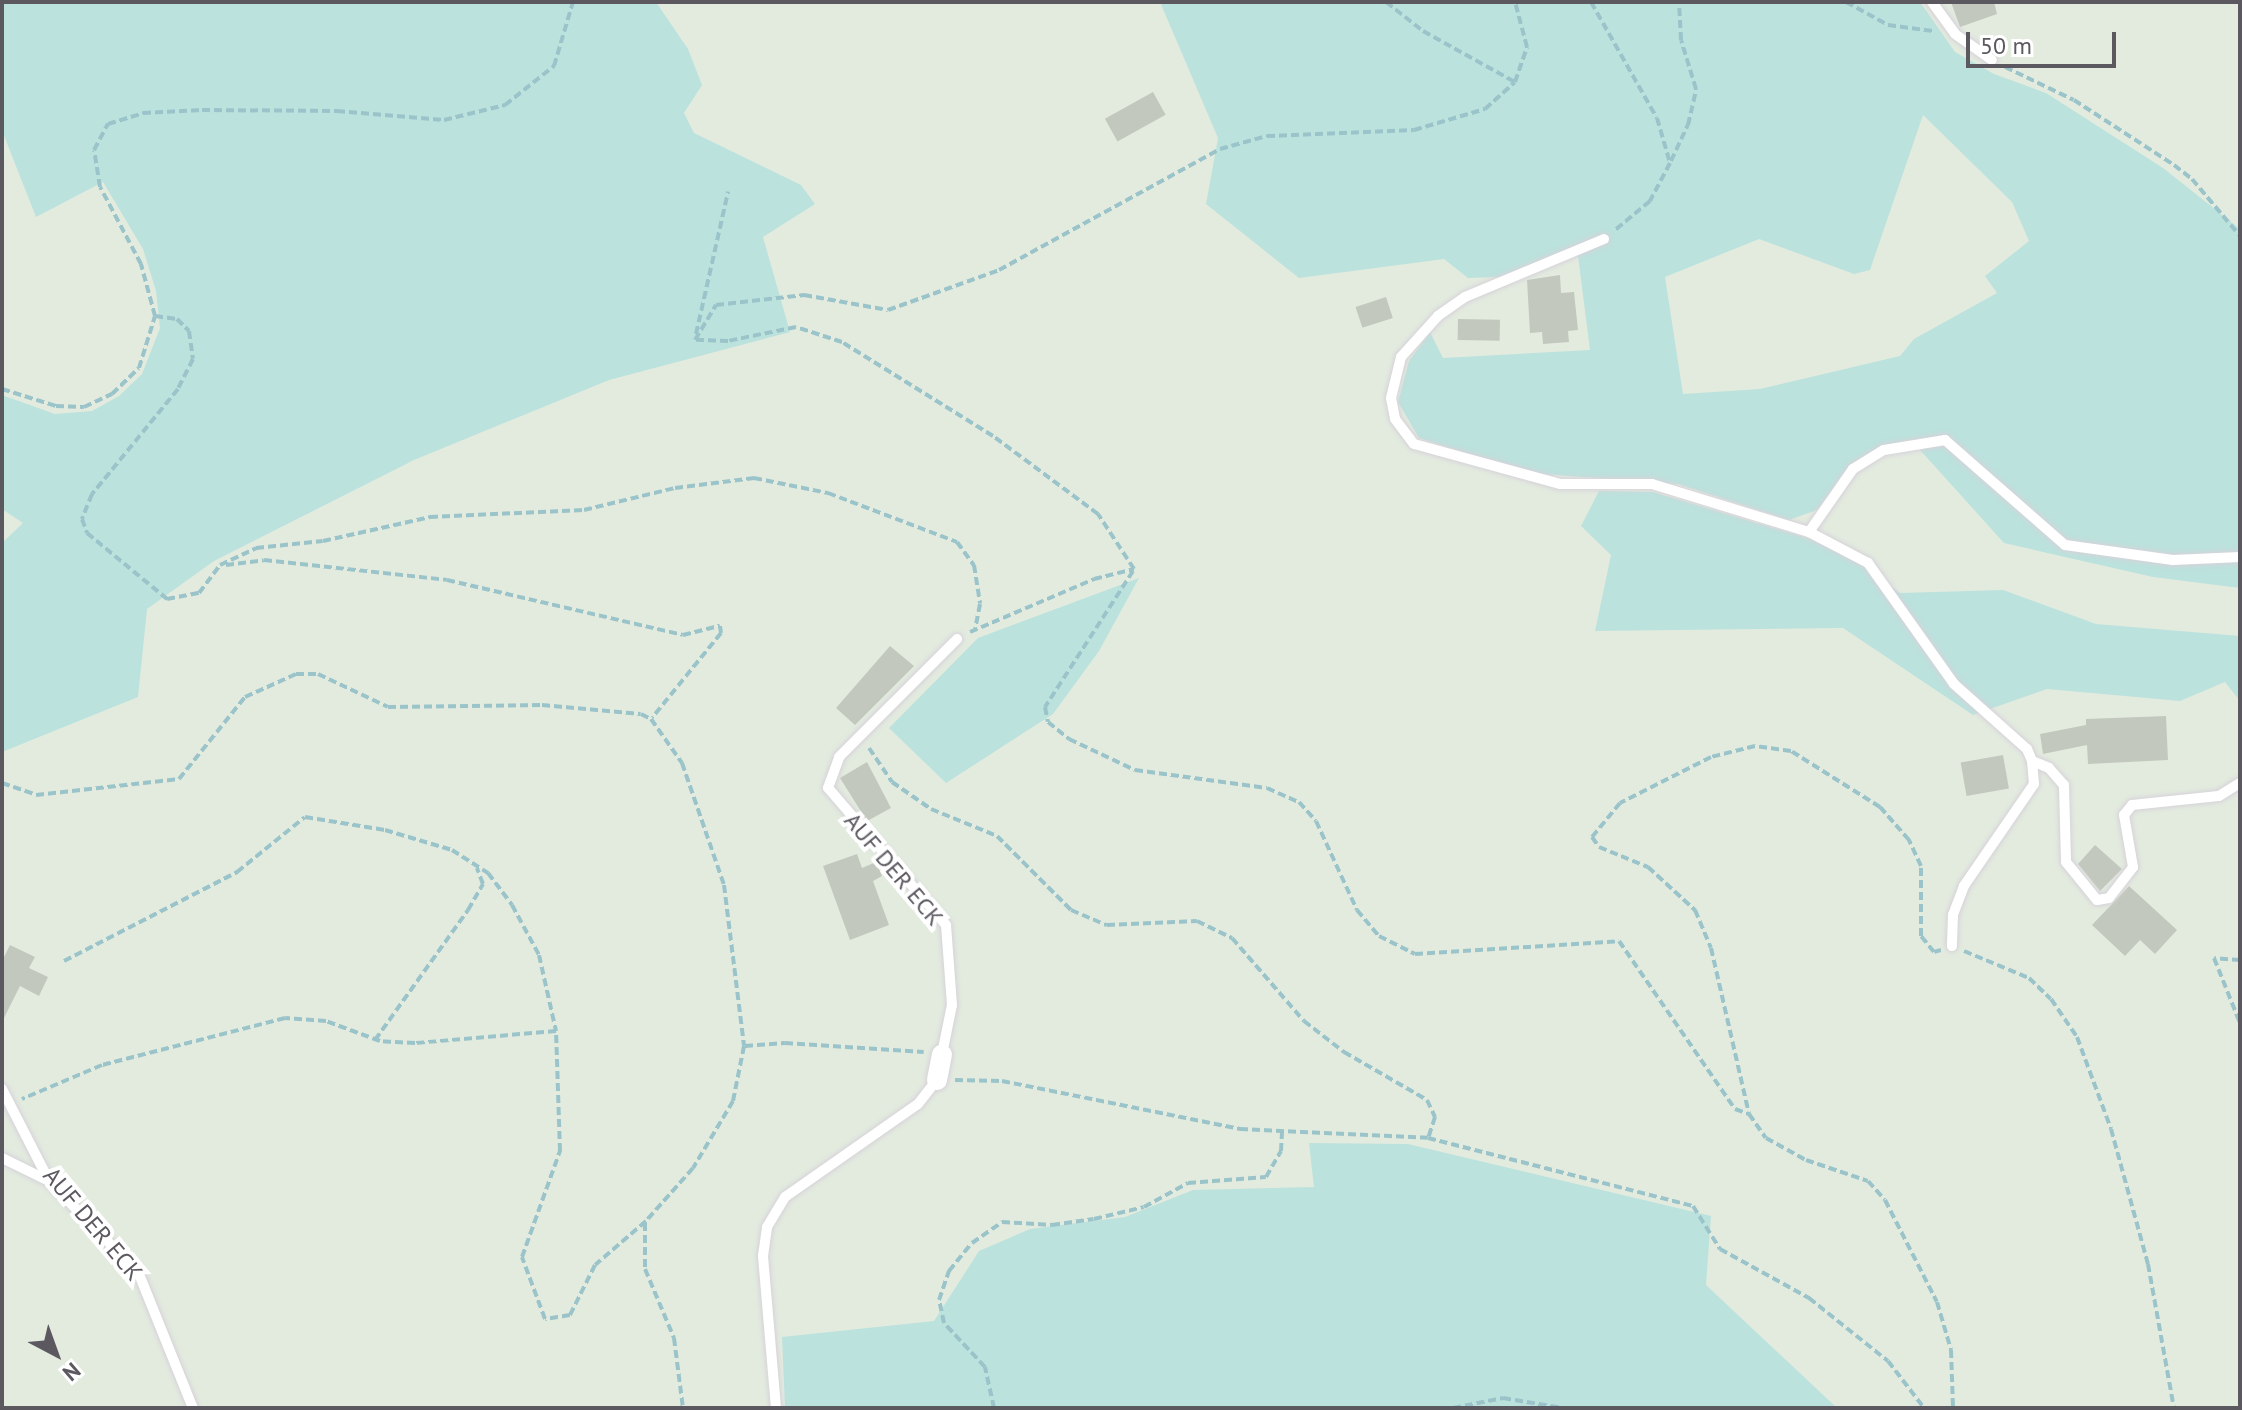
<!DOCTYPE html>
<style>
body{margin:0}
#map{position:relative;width:2242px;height:1410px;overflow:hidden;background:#e3ebdf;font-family:"PT Sans",sans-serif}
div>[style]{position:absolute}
.green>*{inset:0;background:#bce2dd}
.building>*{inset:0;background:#c2c8bd;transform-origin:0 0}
.path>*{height:4px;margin-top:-2px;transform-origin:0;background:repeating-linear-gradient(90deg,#9ac4ca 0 8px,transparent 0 12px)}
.roads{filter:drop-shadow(0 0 2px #d6d2d9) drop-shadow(0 0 2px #d6d2d9)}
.lane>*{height:10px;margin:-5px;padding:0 5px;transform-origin:5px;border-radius:5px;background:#fff}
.street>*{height:20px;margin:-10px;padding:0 10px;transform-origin:10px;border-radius:10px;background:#fff}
span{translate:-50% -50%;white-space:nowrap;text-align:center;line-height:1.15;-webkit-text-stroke:8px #fff;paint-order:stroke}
.street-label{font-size:24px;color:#5b5860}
.frame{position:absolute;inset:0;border:4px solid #5b5860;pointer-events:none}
.north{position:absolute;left:16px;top:1314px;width:80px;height:80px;-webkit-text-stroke:6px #fff;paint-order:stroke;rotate:139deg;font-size:22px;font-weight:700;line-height:32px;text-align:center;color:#5b5860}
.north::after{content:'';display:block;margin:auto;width:28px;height:36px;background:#5b5860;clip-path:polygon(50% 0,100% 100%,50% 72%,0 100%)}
.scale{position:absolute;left:1966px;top:32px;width:150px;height:36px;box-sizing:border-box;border:4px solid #5b5860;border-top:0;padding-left:10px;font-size:24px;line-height:28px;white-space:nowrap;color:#5b5860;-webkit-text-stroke:6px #fff;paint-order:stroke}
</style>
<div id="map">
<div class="green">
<div style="clip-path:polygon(2px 2px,656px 2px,688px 49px,702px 85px,684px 113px,694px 133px,801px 185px,815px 204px,763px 237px,790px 332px,609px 380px,414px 460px,214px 561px,147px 609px,138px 697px,2px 752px,2px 543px,23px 523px,2px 509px,2px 395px,55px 414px,92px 411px,119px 396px,142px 374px,160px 328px,156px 291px,143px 249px,103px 182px,36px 217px,3px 133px)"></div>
<div style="clip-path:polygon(evenodd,1160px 2px,1920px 2px,1955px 52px,1994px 74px,2046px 93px,2163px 168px,2240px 229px,2240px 588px,2153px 577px,2004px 543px,1911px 440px,1879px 448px,1851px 464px,1817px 510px,1789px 520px,1678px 484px,1529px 473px,1419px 438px,1398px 402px,1409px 361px,1430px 332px,1443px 358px,1590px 350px,1578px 256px,1498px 277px,1468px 278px,1444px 259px,1299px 278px,1206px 204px,1218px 138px,1160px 2px,1923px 115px,2012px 202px,2029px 241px,1985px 276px,1997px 293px,1914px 339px,1900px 356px,1760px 389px,1683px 394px,1665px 277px,1759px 239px,1854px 274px,1870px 270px,1923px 115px)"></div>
<div style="clip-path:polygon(1599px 491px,1653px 492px,1807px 538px,1855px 560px,1900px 593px,2003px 590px,2096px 624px,2240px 636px,2240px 701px,2225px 682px,2180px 701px,2047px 689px,1973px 715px,1843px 628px,1595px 631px,1611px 555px,1581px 526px)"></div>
<div style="clip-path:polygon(1139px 578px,1099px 651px,1053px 714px,946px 783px,889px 728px,978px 638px)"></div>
<div style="clip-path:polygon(1309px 1143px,1408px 1144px,1711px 1216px,1706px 1285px,1837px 1408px,785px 1408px,782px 1337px,934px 1321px,979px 1251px,1030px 1229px,1125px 1217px,1193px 1190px,1314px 1187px)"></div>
</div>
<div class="building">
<div style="clip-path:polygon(1951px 2px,1994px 2px,1997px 14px,1960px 27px)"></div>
<div style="left:1153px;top:92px;width:26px;height:55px;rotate:61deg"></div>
<div style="clip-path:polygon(1560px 275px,1561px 293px,1574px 292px,1578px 330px,1568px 331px,1569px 342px,1543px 344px,1542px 332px,1530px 333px,1527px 280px)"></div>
<div style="left:1386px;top:297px;width:22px;height:32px;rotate:72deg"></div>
<div style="left:1458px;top:319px;width:42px;height:21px;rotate:1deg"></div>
<div style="clip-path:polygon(890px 646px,914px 666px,855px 725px,836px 708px)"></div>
<div style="clip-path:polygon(2166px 716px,2168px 760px,2088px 764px,2087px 745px,2043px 754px,2040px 734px,2086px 725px,2086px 719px)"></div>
<div style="left:2003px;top:755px;width:34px;height:43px;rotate:80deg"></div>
<div style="clip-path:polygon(867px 762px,891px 808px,867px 821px,840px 778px)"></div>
<div style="clip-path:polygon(2095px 845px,2122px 869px,2100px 891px,2078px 864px)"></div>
<div style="clip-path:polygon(857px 854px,862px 868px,876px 862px,882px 876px,873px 881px,889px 925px,850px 940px,823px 866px)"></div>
<div style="clip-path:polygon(2129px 886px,2177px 930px,2155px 954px,2140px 940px,2125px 956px,2092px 925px)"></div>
<div style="clip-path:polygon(10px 945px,35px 957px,29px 968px,48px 977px,39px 996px,20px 986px,2px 1022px,2px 961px)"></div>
</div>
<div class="path">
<div style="left:1386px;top:2px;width:47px;rotate:38.1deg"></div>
<div style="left:1423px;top:31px;width:105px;rotate:29deg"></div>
<div style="left:1591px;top:2px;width:133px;rotate:60.4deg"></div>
<div style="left:1657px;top:118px;width:47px;rotate:73.9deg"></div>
<div style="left:1670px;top:163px;width:43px;rotate:117.8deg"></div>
<div style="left:1650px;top:201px;width:45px;rotate:140.4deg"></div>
<div style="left:1846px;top:2px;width:48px;rotate:28.7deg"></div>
<div style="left:1888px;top:25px;width:45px;rotate:7.6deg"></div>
<div style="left:2005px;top:67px;width:76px;rotate:25.6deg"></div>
<div style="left:2074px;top:100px;width:119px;rotate:33deg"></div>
<div style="left:2174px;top:165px;width:23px;rotate:38deg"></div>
<div style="left:2192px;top:179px;width:75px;rotate:49.9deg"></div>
<div style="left:1671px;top:161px;width:40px;rotate:-65deg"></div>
<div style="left:1688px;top:125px;width:37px;rotate:-77deg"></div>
<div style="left:1696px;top:89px;width:51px;rotate:-107deg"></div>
<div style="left:1681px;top:40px;width:38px;rotate:-93deg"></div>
<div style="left:155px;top:316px;width:22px;rotate:8deg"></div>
<div style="left:177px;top:319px;width:17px;rotate:45deg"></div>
<div style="left:189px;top:331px;width:28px;rotate:82deg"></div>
<div style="left:193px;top:359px;width:34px;rotate:117deg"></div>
<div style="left:178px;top:389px;width:136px;rotate:129.3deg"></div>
<div style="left:92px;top:494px;width:27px;rotate:112deg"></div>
<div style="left:82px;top:519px;width:15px;rotate:70deg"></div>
<div style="left:87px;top:533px;width:104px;rotate:39.5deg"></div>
<div style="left:167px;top:599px;width:33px;rotate:-11deg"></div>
<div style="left:199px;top:593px;width:35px;rotate:-53deg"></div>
<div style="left:220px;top:565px;width:40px;rotate:-25deg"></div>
<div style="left:256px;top:548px;width:67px;rotate:-6deg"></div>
<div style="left:323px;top:541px;width:110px;rotate:-12.6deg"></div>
<div style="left:430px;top:517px;width:154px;rotate:-2.6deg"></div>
<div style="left:584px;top:510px;width:94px;rotate:-13.6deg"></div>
<div style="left:675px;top:488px;width:80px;rotate:-7.2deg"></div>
<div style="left:754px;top:478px;width:76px;rotate:11.5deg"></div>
<div style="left:828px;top:493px;width:138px;rotate:20.8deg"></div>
<div style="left:957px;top:542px;width:29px;rotate:54deg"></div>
<div style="left:974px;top:565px;width:39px;rotate:81deg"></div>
<div style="left:980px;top:604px;width:25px;rotate:101deg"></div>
<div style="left:696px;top:334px;width:146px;rotate:-77.3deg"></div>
<div style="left:2px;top:389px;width:57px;rotate:17.5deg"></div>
<div style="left:56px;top:406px;width:28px;rotate:2deg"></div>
<div style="left:84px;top:407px;width:31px;rotate:-25deg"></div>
<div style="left:112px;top:394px;width:37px;rotate:-44deg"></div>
<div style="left:139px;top:368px;width:54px;rotate:-72.9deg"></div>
<div style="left:155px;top:316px;width:54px;rotate:-105.1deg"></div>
<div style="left:141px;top:264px;width:87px;rotate:-118deg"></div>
<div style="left:100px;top:187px;width:37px;rotate:-99deg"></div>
<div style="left:94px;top:150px;width:30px;rotate:-62deg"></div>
<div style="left:108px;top:124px;width:37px;rotate:-17deg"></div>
<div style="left:143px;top:113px;width:59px;rotate:-2.9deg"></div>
<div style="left:202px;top:110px;width:135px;rotate:0.4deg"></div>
<div style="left:337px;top:111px;width:107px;rotate:4.8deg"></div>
<div style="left:444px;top:120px;width:63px;rotate:-13.8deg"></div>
<div style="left:505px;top:105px;width:63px;rotate:-38.5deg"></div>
<div style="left:554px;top:66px;width:67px;rotate:-73.5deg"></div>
<div style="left:226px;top:565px;width:38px;rotate:-7deg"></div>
<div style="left:264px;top:560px;width:184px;rotate:6.2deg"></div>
<div style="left:447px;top:580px;width:242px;rotate:13.1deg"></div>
<div style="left:683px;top:635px;width:38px;rotate:-14deg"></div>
<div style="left:720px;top:626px;width:7px;rotate:82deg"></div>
<div style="left:721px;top:633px;width:109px;rotate:129.1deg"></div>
<div style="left:1133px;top:571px;width:162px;rotate:122.9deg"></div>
<div style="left:1045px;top:707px;width:15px;rotate:79deg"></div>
<div style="left:1048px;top:722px;width:27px;rotate:39deg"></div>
<div style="left:1069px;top:739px;width:73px;rotate:25.2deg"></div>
<div style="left:1135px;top:770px;width:133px;rotate:7.8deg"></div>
<div style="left:1267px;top:788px;width:35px;rotate:24deg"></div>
<div style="left:1299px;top:802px;width:25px;rotate:48deg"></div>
<div style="left:1316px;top:821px;width:98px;rotate:65.3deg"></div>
<div style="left:1357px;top:910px;width:34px;rotate:50deg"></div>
<div style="left:1379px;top:936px;width:40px;rotate:26.6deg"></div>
<div style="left:1415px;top:954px;width:204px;rotate:-3.6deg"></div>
<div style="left:1619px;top:941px;width:204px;rotate:55.4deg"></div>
<div style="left:1735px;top:1109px;width:15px;rotate:20deg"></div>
<div style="left:970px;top:632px;width:135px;rotate:-23.1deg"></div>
<div style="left:1094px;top:579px;width:41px;rotate:-14deg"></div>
<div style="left:1134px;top:569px;width:66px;rotate:-123.2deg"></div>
<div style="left:1098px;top:514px;width:131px;rotate:-143.4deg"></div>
<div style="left:993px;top:436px;width:178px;rotate:-148.1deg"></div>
<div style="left:842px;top:342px;width:48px;rotate:-161.9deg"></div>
<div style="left:796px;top:327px;width:69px;rotate:168.4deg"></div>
<div style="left:728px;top:341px;width:33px;rotate:-178deg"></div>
<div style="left:695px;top:340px;width:41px;rotate:-59deg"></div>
<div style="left:716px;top:305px;width:89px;rotate:-6.5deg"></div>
<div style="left:804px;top:295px;width:85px;rotate:10.1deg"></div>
<div style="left:888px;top:310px;width:118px;rotate:-19.8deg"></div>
<div style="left:999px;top:270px;width:252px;rotate:-28.7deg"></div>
<div style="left:1220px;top:149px;width:49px;rotate:-15.5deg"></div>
<div style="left:1267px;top:136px;width:147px;rotate:-2.3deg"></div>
<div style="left:1414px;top:130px;width:74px;rotate:-16.5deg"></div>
<div style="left:1485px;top:109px;width:40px;rotate:-42deg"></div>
<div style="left:1515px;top:82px;width:37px;rotate:-71deg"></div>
<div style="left:1527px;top:47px;width:47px;rotate:-104.9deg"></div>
<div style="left:869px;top:748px;width:41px;rotate:55.9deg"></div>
<div style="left:892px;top:782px;width:47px;rotate:34.7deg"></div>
<div style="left:931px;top:809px;width:71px;rotate:22.2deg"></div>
<div style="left:997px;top:836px;width:105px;rotate:45deg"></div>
<div style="left:1071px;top:910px;width:39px;rotate:23deg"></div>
<div style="left:1107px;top:925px;width:90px;rotate:-2.5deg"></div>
<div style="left:1197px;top:921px;width:39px;rotate:26deg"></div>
<div style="left:1232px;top:938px;width:110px;rotate:49.1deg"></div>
<div style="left:1304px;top:1021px;width:51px;rotate:37.8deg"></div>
<div style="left:1344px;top:1052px;width:96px;rotate:30deg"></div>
<div style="left:1427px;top:1100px;width:19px;rotate:65deg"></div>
<div style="left:1435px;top:1117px;width:22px;rotate:108deg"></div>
<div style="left:2px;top:783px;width:36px;rotate:19deg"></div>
<div style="left:36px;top:795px;width:144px;rotate:-6.4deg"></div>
<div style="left:179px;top:779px;width:105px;rotate:-51.2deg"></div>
<div style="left:245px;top:697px;width:56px;rotate:-24.3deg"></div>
<div style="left:296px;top:674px;width:22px"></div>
<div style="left:318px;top:674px;width:77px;rotate:25.2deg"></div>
<div style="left:388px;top:707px;width:154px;rotate:-0.7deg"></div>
<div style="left:542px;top:705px;width:99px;rotate:5.2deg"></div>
<div style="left:641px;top:714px;width:11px;rotate:27deg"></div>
<div style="left:651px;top:719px;width:54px;rotate:54.8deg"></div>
<div style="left:682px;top:763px;width:129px;rotate:71deg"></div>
<div style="left:724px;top:885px;width:162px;rotate:82.9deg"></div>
<div style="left:744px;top:1046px;width:56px;rotate:101.3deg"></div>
<div style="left:733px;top:1101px;width:78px;rotate:120.8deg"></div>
<div style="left:693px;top:1168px;width:71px;rotate:131.6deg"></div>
<div style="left:646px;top:1221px;width:67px;rotate:139.2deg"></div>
<div style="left:595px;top:1265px;width:56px;rotate:116.6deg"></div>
<div style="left:570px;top:1315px;width:25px;rotate:171deg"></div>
<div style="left:545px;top:1319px;width:66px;rotate:-110.4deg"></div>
<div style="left:522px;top:1257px;width:113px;rotate:-70.3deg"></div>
<div style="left:560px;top:1151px;width:120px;rotate:-91.9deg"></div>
<div style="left:556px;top:1031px;width:142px;rotate:175.1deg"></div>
<div style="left:415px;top:1043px;width:35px;rotate:-177deg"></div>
<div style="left:380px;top:1041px;width:58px;rotate:-159.7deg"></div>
<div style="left:326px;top:1021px;width:41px;rotate:-175.8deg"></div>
<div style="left:285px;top:1018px;width:189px;rotate:165.6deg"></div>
<div style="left:102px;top:1065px;width:87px;rotate:157deg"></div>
<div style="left:1941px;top:950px;width:7px;rotate:164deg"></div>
<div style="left:1934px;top:952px;width:21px;rotate:-129deg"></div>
<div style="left:1921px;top:936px;width:70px;rotate:-90deg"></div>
<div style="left:1921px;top:866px;width:29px;rotate:-115deg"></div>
<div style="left:1909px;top:840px;width:44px;rotate:-131.3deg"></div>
<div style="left:1880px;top:807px;width:105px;rotate:-147.8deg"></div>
<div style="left:1791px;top:751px;width:36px;rotate:-172deg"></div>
<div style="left:1755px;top:746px;width:45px;rotate:166deg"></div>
<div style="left:1711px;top:757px;width:102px;rotate:153.2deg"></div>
<div style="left:1620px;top:803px;width:44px;rotate:129.5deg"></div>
<div style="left:1592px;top:837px;width:12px;rotate:55deg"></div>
<div style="left:1599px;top:847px;width:53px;rotate:22.2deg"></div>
<div style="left:1648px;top:867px;width:64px;rotate:42.5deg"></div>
<div style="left:1695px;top:910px;width:41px;rotate:67.2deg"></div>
<div style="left:1711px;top:948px;width:170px;rotate:77.1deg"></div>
<div style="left:1749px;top:1114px;width:29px;rotate:55deg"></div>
<div style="left:1766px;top:1138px;width:46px;rotate:28.8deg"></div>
<div style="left:1806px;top:1160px;width:65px;rotate:18.7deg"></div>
<div style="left:1868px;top:1181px;width:25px;rotate:48deg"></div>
<div style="left:1885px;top:1200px;width:114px;rotate:63deg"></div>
<div style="left:1937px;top:1302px;width:50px;rotate:73.7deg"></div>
<div style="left:1951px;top:1350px;width:58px;rotate:88deg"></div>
<div style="left:1964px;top:951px;width:70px;rotate:22.6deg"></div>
<div style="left:2029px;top:978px;width:30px;rotate:44deg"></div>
<div style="left:2051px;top:999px;width:46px;rotate:55.6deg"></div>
<div style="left:2077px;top:1037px;width:98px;rotate:69.7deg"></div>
<div style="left:2111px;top:1129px;width:140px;rotate:74.7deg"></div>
<div style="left:2148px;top:1264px;width:146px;rotate:79.8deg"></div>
<div style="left:2240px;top:960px;width:26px;rotate:-176deg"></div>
<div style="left:2214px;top:958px;width:70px;rotate:68.2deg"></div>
<div style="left:64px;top:961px;width:195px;rotate:-27.2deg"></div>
<div style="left:237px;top:872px;width:87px;rotate:-39deg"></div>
<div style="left:305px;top:817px;width:81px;rotate:9.2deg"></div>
<div style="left:385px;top:830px;width:70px;rotate:16.6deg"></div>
<div style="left:452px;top:850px;width:43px;rotate:32.6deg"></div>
<div style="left:488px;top:873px;width:40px;rotate:53deg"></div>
<div style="left:512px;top:905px;width:57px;rotate:61.6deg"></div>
<div style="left:539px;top:955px;width:78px;rotate:77.4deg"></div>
<div style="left:375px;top:1040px;width:160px;rotate:-54.4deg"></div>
<div style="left:468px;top:910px;width:30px;rotate:-60deg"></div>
<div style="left:483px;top:884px;width:17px;rotate:-111deg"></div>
<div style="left:745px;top:1046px;width:40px;rotate:-4.3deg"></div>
<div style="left:785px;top:1043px;width:139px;rotate:3.7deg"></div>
<div style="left:955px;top:1080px;width:47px;rotate:1.2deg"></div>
<div style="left:1002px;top:1081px;width:243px;rotate:11.4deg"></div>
<div style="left:1240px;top:1129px;width:188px;rotate:2.7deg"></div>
<div style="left:1428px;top:1138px;width:274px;rotate:14.4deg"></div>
<div style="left:1693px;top:1206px;width:51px;rotate:57.9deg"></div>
<div style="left:1720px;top:1249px;width:102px;rotate:28.8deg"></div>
<div style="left:1809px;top:1298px;width:101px;rotate:38.6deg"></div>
<div style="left:1888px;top:1361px;width:59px;rotate:52.5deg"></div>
<div style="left:645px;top:1223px;width:46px;rotate:90deg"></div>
<div style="left:645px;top:1269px;width:75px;rotate:67.2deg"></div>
<div style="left:674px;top:1338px;width:71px;rotate:82.7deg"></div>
<div style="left:994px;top:1408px;width:42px;rotate:-102.4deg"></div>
<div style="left:985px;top:1367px;width:60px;rotate:-133deg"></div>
<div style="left:944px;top:1323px;width:24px;rotate:-102deg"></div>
<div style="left:939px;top:1300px;width:31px;rotate:-71deg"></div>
<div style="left:949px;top:1271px;width:36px;rotate:-51deg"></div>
<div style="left:972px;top:1243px;width:37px;rotate:-35deg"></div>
<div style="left:1002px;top:1222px;width:50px;rotate:3.4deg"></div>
<div style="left:1052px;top:1225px;width:42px;rotate:-8.1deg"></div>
<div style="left:1094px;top:1219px;width:51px;rotate:-13.5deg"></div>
<div style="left:1144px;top:1207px;width:50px;rotate:-28.6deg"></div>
<div style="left:1188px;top:1183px;width:78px;rotate:-4.4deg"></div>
<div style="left:1266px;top:1177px;width:30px;rotate:-60deg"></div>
<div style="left:1281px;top:1151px;width:20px;rotate:-87deg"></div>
<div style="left:1453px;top:1408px;width:51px;rotate:-11.3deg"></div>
<div style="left:1503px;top:1398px;width:61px;rotate:9.5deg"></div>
</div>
<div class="roads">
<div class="lane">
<div style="left:1932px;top:2px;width:39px;rotate:54deg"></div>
<div style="left:1955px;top:34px;width:45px;rotate:35.1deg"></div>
<div style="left:1604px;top:239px;width:151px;rotate:157.4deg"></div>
<div style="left:1465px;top:297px;width:33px;rotate:145deg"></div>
<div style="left:1438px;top:316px;width:55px;rotate:132.1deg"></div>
<div style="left:1401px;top:357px;width:42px;rotate:103.7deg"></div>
<div style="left:1391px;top:398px;width:21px;rotate:79deg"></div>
<div style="left:1395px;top:419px;width:31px;rotate:53deg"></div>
<div style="left:1414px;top:444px;width:151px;rotate:15.3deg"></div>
<div style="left:1560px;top:484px;width:92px"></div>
<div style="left:1652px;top:484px;width:164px;rotate:17deg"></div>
<div style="left:1809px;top:532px;width:77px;rotate:-55.1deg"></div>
<div style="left:1853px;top:469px;width:36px;rotate:-32deg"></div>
<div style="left:1884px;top:450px;width:62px;rotate:-9.3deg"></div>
<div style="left:1945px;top:440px;width:159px;rotate:41.2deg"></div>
<div style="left:2065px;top:545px;width:109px;rotate:7.9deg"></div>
<div style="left:2173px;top:560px;width:67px;rotate:-2.6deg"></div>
<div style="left:1809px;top:532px;width:67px;rotate:27.7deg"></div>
<div style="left:1868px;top:563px;width:148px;rotate:54.6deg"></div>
<div style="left:1954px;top:684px;width:98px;rotate:41.7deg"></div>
<div style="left:2027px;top:749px;width:13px;rotate:67deg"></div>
<div style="left:2032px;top:761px;width:23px;rotate:85deg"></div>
<div style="left:2034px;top:784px;width:124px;rotate:124.5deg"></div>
<div style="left:1964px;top:886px;width:31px;rotate:111deg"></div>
<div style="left:1953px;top:915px;width:31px;rotate:92deg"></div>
<div style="left:2032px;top:761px;width:18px;rotate:22deg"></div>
<div style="left:2049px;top:768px;width:23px;rotate:49deg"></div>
<div style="left:2064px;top:785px;width:77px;rotate:88.5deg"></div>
<div style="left:2066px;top:862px;width:49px;rotate:50.8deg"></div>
<div style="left:2097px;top:900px;width:12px;rotate:-9deg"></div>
<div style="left:2109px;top:898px;width:39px;rotate:-52deg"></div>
<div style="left:2133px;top:867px;width:53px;rotate:-99.8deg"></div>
<div style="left:2124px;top:815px;width:13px;rotate:-51deg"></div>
<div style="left:2132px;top:805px;width:87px;rotate:-5.9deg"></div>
<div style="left:2219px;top:796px;width:25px;rotate:-32deg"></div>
<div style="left:942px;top:1054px;width:50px;rotate:-78.5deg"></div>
<div style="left:952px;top:1005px;width:80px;rotate:-94.3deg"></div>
<div style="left:946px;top:925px;width:181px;rotate:-130.7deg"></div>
<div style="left:828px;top:788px;width:33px;rotate:-70deg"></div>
<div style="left:839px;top:757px;width:167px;rotate:-45deg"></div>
<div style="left:2px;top:1089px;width:103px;rotate:62.9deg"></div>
<div style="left:49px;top:1181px;width:129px;rotate:45.9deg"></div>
<div style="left:139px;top:1274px;width:144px;rotate:68.1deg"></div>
<div style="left:2px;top:1158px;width:52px;rotate:26.1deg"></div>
<div style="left:776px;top:1408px;width:153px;rotate:-94.9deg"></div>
<div style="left:763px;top:1256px;width:29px;rotate:-82deg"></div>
<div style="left:767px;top:1227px;width:35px;rotate:-59deg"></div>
<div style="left:785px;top:1197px;width:162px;rotate:-35deg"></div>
<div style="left:918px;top:1104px;width:31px;rotate:-52deg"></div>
</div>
<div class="street">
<div style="left:937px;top:1080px;width:26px;rotate:-79deg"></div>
</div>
</div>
<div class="street-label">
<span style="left:894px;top:869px;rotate:50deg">AUF DER ECK</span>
<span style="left:93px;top:1224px;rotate:50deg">AUF DER ECK</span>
</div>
<div class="frame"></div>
<div class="north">N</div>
<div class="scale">50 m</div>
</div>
